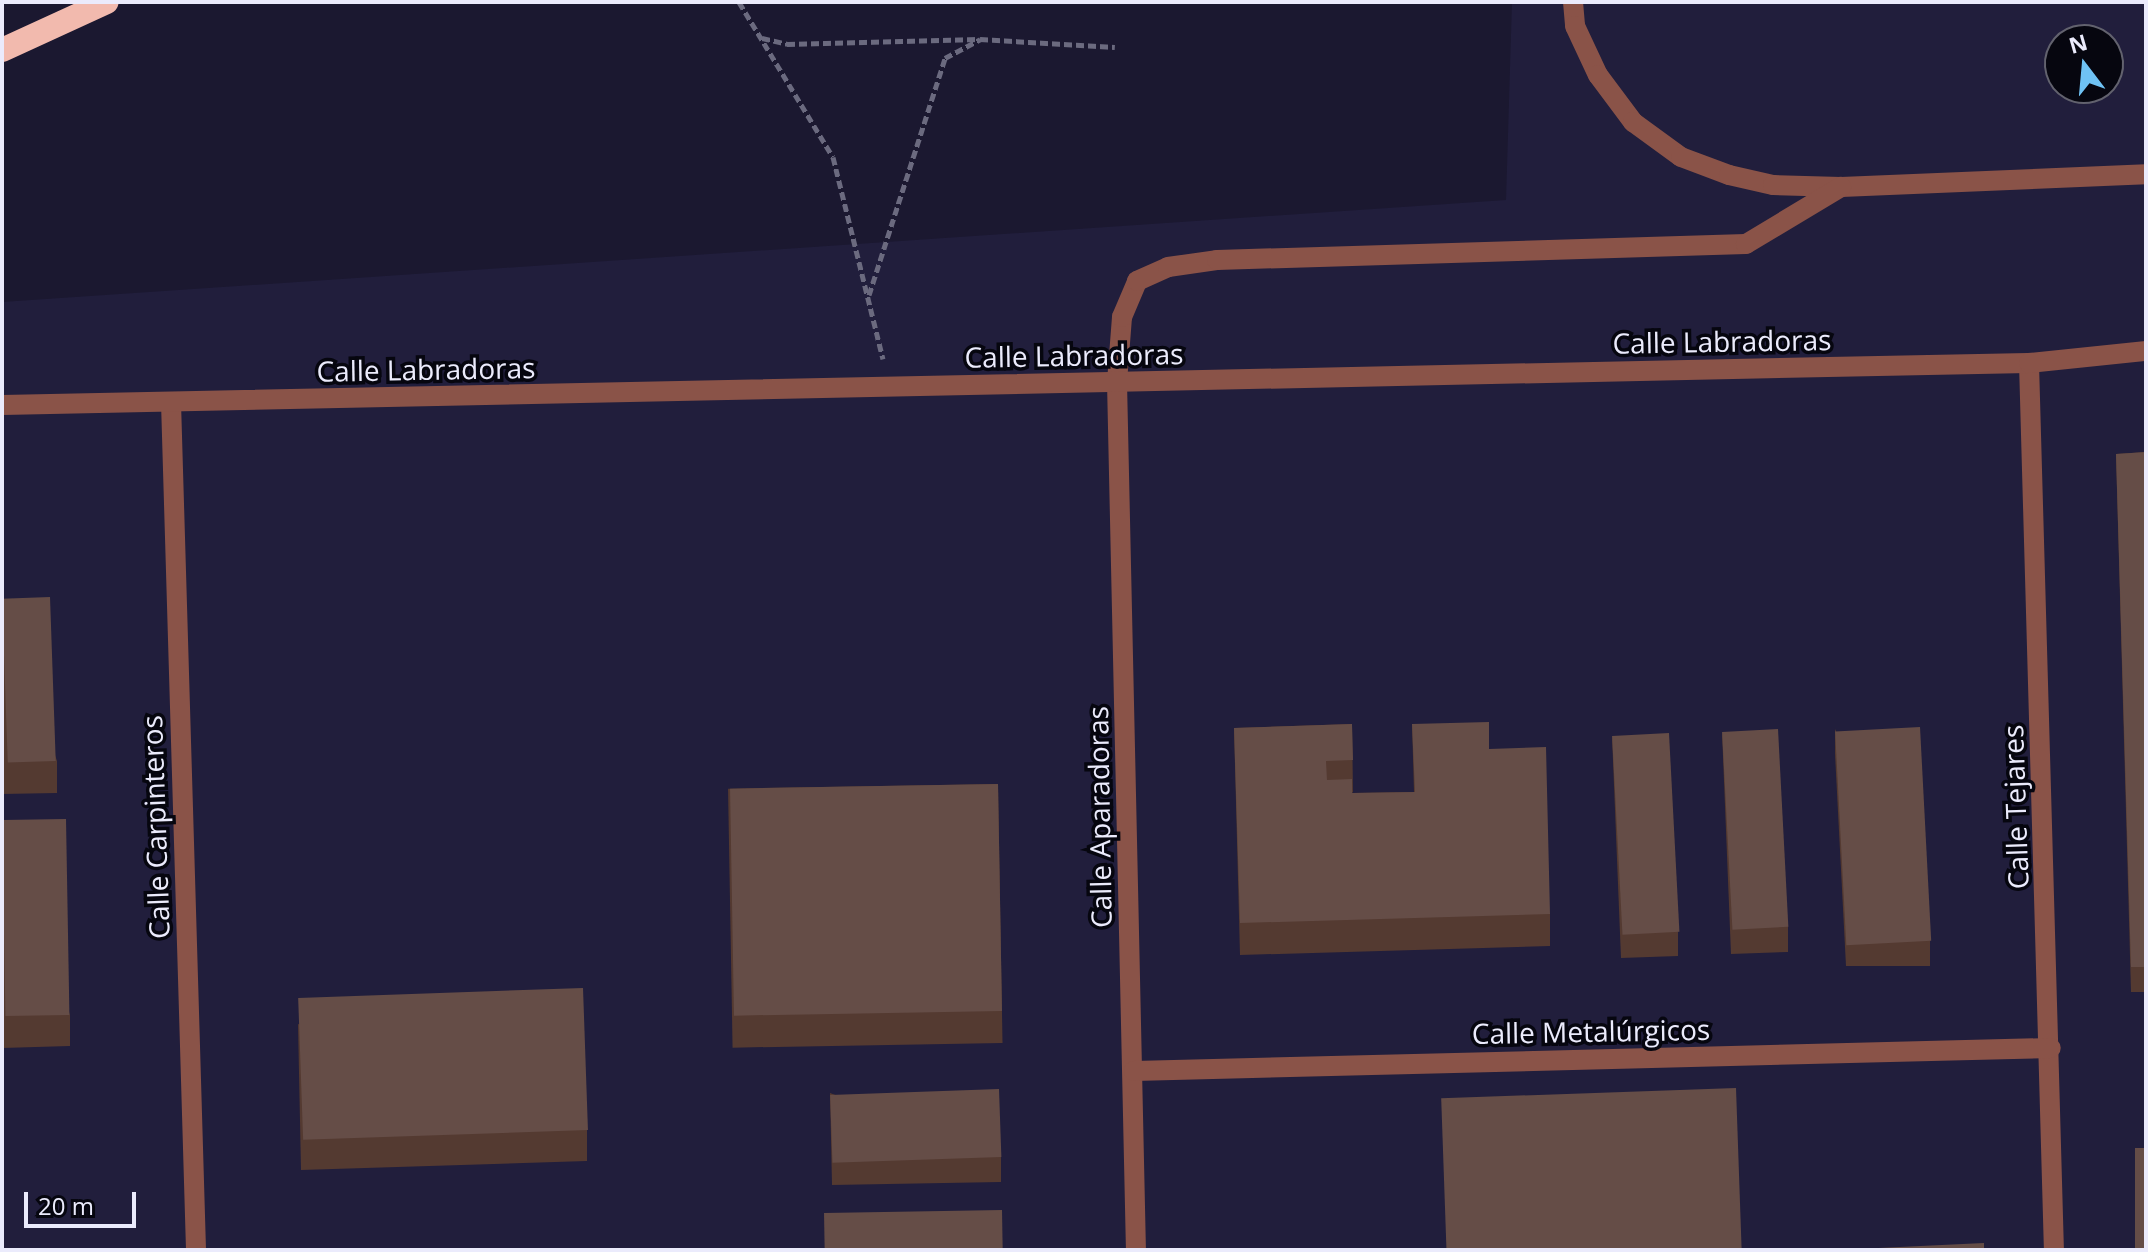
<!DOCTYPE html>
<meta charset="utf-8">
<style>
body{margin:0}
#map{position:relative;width:2148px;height:1252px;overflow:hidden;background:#1b1830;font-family:"Open Sans",sans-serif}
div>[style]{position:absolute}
.built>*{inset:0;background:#211e3c}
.path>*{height:5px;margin-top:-2.5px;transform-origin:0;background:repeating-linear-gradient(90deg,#6b6a7f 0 8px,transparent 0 12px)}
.lane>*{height:20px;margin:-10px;padding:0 10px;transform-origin:10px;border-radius:10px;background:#8a5348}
.street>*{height:20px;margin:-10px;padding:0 10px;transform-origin:10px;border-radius:10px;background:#8a5348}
.highway>*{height:24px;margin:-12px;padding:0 12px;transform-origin:12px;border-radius:12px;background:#f2baae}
.wall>*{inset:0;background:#543a31;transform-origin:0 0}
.building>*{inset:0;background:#654d47;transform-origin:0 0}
span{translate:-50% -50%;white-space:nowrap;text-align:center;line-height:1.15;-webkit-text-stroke:7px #06060f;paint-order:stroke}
.street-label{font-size:28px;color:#ebebfc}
.frame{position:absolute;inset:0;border:4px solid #ebebfc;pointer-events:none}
.north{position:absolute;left:2044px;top:24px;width:80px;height:80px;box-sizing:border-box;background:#06060f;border:2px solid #62626e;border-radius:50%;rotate:344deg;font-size:22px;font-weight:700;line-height:32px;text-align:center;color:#ebebfc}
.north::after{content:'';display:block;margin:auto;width:28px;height:36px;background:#6fc2f4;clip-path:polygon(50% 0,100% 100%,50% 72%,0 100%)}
.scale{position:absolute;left:24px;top:1192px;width:112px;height:36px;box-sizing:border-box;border:4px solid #ebebfc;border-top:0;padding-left:10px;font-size:24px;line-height:28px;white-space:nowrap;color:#ebebfc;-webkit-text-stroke:6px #06060f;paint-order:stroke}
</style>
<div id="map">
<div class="built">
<div style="clip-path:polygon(evenodd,1512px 2px,2146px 2px,2146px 1250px,2px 1250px,2px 302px,1506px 200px,1512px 2px,2060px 40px,2108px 40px,2108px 88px,2060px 88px,2060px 40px)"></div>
</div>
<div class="path">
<div style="left:739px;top:2px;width:181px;rotate:58.8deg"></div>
<div style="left:833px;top:157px;width:208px;rotate:76.1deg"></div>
<div style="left:762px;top:38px;width:26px;rotate:13deg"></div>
<div style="left:787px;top:44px;width:192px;rotate:-1.5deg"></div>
<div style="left:869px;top:295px;width:249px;rotate:-72.2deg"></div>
<div style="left:945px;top:58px;width:40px;rotate:-28deg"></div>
<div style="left:980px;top:39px;width:135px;rotate:3.4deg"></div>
</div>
<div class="lane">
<div style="left:1573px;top:2px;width:24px;rotate:85deg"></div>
<div style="left:1575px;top:26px;width:54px;rotate:64.9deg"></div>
<div style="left:1598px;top:75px;width:59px;rotate:53.3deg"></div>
<div style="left:1633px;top:122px;width:59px;rotate:36.1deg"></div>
<div style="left:1681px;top:157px;width:51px;rotate:20.6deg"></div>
<div style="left:1729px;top:175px;width:45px;rotate:12.8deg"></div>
<div style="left:1773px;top:185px;width:68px;rotate:1.7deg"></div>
<div style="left:1841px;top:187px;width:305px;rotate:-2.4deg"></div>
<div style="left:1117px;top:382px;width:65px;rotate:-85.6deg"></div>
<div style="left:1122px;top:317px;width:39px;rotate:-67deg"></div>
<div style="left:1137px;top:281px;width:34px;rotate:-24deg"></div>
<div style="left:1168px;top:267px;width:49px;rotate:-8.1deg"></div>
<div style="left:1217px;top:260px;width:529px;rotate:-1.73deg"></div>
<div style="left:1746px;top:244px;width:111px;rotate:-31deg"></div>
</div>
<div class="street">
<div style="left:2029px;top:363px;width:887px;rotate:88.39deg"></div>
<div style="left:1117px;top:382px;width:868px;rotate:88.75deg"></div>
<div style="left:171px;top:402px;width:848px;rotate:88.31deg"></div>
<div style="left:2px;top:405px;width:2027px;rotate:-1.19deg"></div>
<div style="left:2029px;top:363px;width:118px;rotate:-5.9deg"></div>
<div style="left:1134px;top:1071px;width:917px;rotate:-1.44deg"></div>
</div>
<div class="highway">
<div style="left:2px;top:50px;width:115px;rotate:-24.6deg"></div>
</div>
<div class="wall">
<div style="clip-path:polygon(2146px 452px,2146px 992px,2131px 992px,2116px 454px)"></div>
<div style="clip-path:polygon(2px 598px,57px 761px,57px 793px,2px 794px)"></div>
<div style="clip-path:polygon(1352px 724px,1353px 792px,1352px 793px,1414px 792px,1412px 724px,1489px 749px,1550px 914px,1550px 946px,1240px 955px,1234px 728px)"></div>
<div style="clip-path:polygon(1835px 729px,1930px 941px,1930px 966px,1846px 966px,1835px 754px)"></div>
<div style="clip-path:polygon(1722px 732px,1788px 927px,1788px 952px,1731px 954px)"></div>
<div style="clip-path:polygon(1612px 736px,1678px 932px,1678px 956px,1621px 958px)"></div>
<div style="left:998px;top:784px;width:259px;height:270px;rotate:89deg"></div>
<div style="clip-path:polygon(2px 820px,70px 1015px,70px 1046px,2px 1048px)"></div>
<div style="clip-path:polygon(298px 1024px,587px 1130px,587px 1161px,301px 1170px)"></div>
<div style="clip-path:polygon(830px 1093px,1001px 1157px,1001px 1182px,832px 1185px)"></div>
</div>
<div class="building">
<div style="clip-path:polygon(2146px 452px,2146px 967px,2131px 967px,2116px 454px)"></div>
<div style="left:50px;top:597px;width:164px;height:48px;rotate:88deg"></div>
<div style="clip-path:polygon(1489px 722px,1489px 749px,1546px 747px,1550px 914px,1240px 923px,1234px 728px,1352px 724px,1353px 760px,1326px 761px,1327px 780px,1352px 779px,1352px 793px,1415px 792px,1412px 724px)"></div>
<div style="left:1920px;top:727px;width:214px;height:85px;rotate:87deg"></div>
<div style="left:1778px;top:729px;width:198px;height:56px;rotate:87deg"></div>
<div style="left:1669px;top:733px;width:199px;height:57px;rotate:87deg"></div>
<div style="left:998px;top:784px;width:227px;height:268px;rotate:89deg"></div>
<div style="left:66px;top:819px;width:196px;height:64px;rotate:89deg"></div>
<div style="left:583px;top:988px;width:142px;height:285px;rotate:88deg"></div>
<div style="left:1736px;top:1088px;width:162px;height:295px;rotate:88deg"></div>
<div style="left:999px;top:1089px;width:68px;height:169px;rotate:88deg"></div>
<div style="left:2146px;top:1148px;width:102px;height:11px;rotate:90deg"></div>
<div style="left:1002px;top:1210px;width:40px;height:178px;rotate:89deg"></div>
<div style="clip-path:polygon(1984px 1243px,1984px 1250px,1836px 1250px)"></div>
</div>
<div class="street-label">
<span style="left:1722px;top:341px;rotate:-1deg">Calle Labradoras</span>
<span style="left:1074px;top:355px;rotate:-1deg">Calle Labradoras</span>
<span style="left:426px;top:369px;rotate:-1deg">Calle Labradoras</span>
<span style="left:2015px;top:807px;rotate:-92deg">Calle Tejares</span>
<span style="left:1099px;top:817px;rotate:-91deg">Calle Aparadoras</span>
<span style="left:155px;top:827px;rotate:-92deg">Calle Carpinteros</span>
<span style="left:1591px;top:1031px;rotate:-1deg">Calle Metalúrgicos</span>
</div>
<div class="frame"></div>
<div class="north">N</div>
<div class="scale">20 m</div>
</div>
